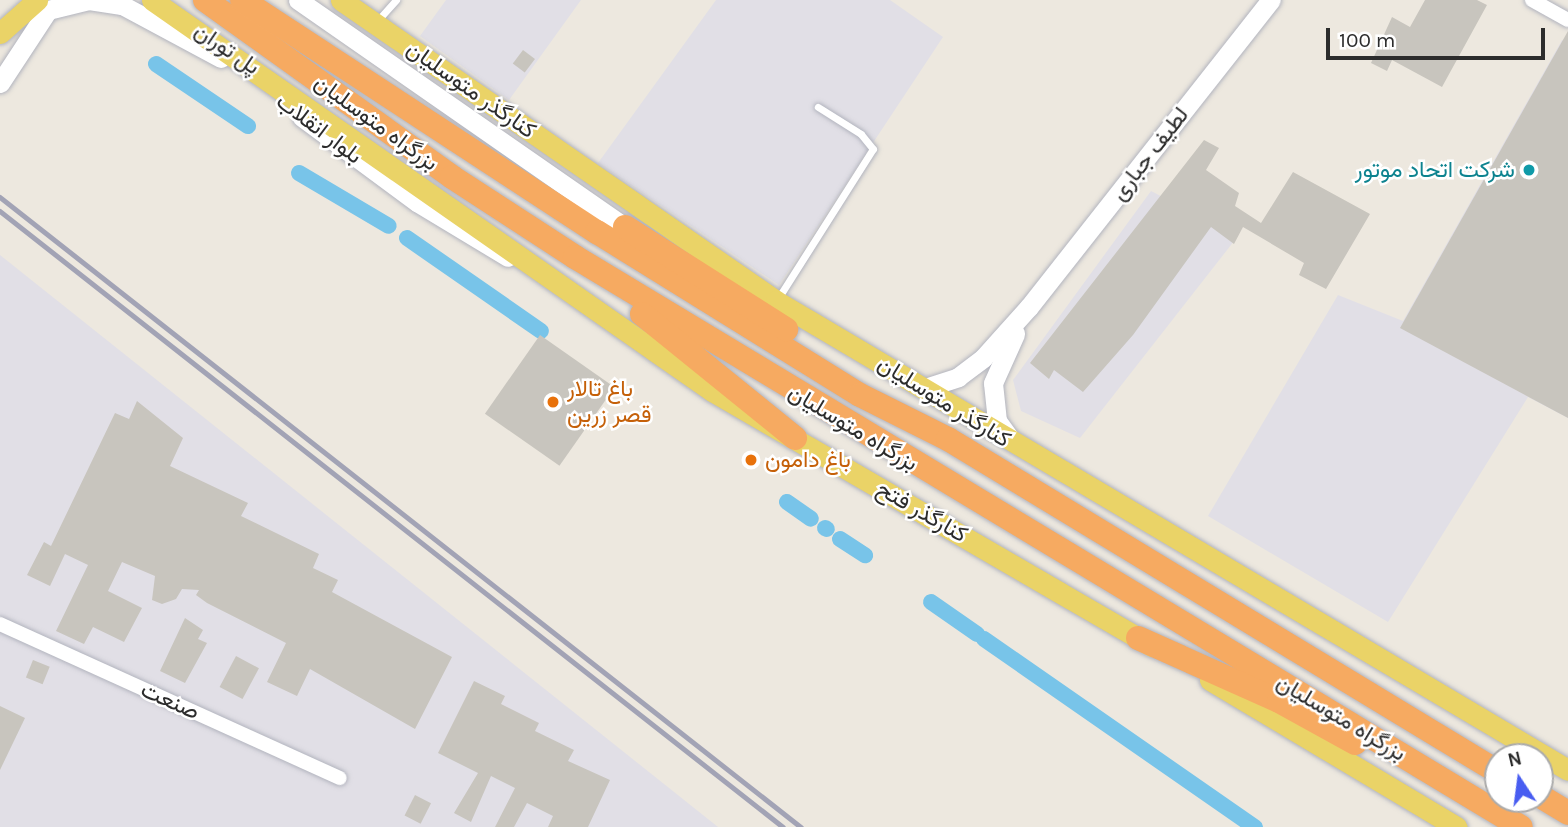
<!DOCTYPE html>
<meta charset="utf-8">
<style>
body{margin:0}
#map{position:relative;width:1568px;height:827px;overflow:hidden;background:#ede8df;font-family:Karla,Vazirmatn,sans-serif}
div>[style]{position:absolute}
.industrial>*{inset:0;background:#e1dfe6}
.canal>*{height:16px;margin:-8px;padding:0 8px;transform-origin:8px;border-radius:8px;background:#78c4e9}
.building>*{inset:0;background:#c8c5be;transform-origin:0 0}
.roads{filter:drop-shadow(0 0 2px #b2b4be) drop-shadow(0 0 2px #b2b4be)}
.lane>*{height:7px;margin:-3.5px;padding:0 3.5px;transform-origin:3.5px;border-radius:3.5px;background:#fff}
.street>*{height:14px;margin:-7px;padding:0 7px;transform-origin:7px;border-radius:7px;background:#fff}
.secondary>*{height:19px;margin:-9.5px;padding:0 9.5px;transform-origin:9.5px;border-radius:9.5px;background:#fff}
.primary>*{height:21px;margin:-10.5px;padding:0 10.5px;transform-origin:10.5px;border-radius:10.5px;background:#ead367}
.highway>*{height:24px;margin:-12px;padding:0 12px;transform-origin:12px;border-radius:12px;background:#f6aa61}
.rail>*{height:4.5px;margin:-2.25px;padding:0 2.25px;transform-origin:2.25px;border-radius:2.25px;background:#a2a3b5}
.dots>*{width:19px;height:19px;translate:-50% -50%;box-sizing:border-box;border:4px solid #fff;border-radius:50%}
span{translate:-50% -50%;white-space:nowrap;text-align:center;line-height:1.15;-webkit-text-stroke:5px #fff;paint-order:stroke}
.street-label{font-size:23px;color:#2c2c2c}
.culture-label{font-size:23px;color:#0d838f}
.right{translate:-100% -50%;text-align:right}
.food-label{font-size:23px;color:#c56008}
.left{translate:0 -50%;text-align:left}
.north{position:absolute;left:1484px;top:743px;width:70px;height:70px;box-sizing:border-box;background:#fff;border:2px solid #ababab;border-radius:50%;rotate:347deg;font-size:19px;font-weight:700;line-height:28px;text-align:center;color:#2c2c2c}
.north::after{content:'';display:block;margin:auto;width:24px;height:32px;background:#485df1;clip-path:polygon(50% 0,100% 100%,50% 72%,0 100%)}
.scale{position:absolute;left:1326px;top:28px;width:219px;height:32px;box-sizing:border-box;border:4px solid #2c2c2c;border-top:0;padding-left:9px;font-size:21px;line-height:24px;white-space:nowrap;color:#2c2c2c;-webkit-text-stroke:5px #fff;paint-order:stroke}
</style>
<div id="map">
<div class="industrial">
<div style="clip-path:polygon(446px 0,581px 0,509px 100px,420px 36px)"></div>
<div style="clip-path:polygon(716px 0,890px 0,943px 37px,779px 285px,598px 163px)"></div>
<div style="clip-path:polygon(1562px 40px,1568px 44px,1568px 418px,1528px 397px,1388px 622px,1208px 516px,1338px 295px,1403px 321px)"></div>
<div style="clip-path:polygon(1151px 191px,1238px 236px,1080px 438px,1021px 411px,1013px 380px)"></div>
<div style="clip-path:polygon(0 255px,718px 827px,0 827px)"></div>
</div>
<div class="canal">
<div style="left:156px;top:64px;width:111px;rotate:34deg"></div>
<div style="left:299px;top:173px;width:104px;rotate:30.5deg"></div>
<div style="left:407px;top:238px;width:163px;rotate:34.8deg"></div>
<div style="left:787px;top:502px;width:29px;rotate:35deg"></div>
<div style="left:825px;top:528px;width:2px;rotate:27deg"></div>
<div style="left:840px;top:539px;width:30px;rotate:33deg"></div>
<div style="left:931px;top:602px;width:56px;rotate:34.8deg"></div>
<div style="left:984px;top:639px;width:330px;rotate:34.8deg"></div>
</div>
<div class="building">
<div style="clip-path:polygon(1425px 0,1477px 0,1487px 5px,1442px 87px,1392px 60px,1387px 71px,1371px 63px,1392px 17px,1410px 27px)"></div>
<div style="clip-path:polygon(1568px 31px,1568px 418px,1400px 328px)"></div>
<div style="left:523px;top:50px;width:15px;height:17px;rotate:37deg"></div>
<div style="clip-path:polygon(1204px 140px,1219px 148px,1206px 170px,1239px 193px,1235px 206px,1261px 223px,1293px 172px,1370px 214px,1326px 289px,1299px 275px,1304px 263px,1243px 227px,1234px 244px,1211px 227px,1133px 335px,1083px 392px,1054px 370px,1049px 379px,1030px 363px)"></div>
<div style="left:540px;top:335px;width:91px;height:96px;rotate:35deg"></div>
<div style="clip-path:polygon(137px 401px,183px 438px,170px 466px,248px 503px,241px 516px,319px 554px,313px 568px,338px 580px,332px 592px,452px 657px,415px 729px,310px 669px,297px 696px,267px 682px,286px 643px,207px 603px,196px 595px,199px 590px,182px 589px,176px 599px,162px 604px,152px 600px,155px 576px,122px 562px,108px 591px,142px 608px,124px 642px,93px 627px,84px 644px,56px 631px,88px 565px,65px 554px,50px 586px,27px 575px,44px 542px,51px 546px,115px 413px,129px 419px)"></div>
<div style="clip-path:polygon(185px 618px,203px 630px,198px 639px,207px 643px,185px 683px,160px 671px)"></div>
<div style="left:236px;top:656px;width:26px;height:35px;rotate:28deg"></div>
<div style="left:33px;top:660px;width:18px;height:19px;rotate:22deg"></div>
<div style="clip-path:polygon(474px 681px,505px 696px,501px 704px,539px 723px,535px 731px,574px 750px,568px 761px,610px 780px,588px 827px,548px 827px,553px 816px,527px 803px,514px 827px,495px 827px,515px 788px,491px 776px,471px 822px,454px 813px,478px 773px,438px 753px)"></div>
<div style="clip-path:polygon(0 706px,25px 718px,0 770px)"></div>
<div style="left:415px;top:795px;width:18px;height:23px;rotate:27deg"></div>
</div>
<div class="roads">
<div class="lane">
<div style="left:378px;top:20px;width:27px;rotate:-48deg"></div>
<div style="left:777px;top:300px;width:179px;rotate:-57.6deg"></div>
<div style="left:873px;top:149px;width:19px;rotate:-129deg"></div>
<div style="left:861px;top:134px;width:51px;rotate:-147.9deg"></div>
</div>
<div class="street">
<div style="left:1532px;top:0;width:41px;rotate:29.1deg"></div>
<div style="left:0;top:624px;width:373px;rotate:24.4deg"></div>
</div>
<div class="secondary">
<div style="left:298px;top:0;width:398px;rotate:34.8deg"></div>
<div style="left:0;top:83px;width:87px;rotate:-56.7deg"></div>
<div style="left:48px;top:10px;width:42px;rotate:-13.7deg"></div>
<div style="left:89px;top:0;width:33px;rotate:9deg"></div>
<div style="left:122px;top:5px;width:112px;rotate:28.2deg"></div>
<div style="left:302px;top:117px;width:143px;rotate:36.5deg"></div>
<div style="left:417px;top:202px;width:106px;rotate:31.1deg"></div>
<div style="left:925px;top:388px;width:35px;rotate:-18deg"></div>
<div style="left:958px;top:377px;width:31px;rotate:-37deg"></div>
<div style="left:983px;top:358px;width:69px;rotate:-48deg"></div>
<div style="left:1029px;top:307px;width:391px;rotate:-51.8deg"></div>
<div style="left:1011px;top:440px;width:24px;rotate:-126deg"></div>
<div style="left:997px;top:421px;width:38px;rotate:-96deg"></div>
<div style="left:993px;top:383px;width:54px;rotate:-65.8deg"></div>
</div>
<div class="primary">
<div style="left:152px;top:0;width:683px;rotate:34.92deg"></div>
<div style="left:712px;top:391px;width:509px;rotate:30.09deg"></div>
<div style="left:341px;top:0;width:529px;rotate:34.68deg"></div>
<div style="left:776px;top:301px;width:920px;rotate:30.63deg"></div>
<div style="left:0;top:33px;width:50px;rotate:-41.7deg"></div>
<div style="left:1210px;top:680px;width:287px;rotate:30.8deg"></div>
</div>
<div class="highway">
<div style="left:205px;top:0;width:304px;rotate:35.6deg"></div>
<div style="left:452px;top:177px;width:147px;rotate:33deg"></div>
<div style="left:575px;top:257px;width:1104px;rotate:31.07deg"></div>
<div style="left:242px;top:0;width:424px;rotate:33.2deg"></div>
<div style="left:597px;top:232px;width:309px;rotate:31.8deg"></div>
<div style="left:860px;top:395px;width:98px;rotate:26.6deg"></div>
<div style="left:948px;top:439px;width:643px;rotate:31.19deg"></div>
<div style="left:625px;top:227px;width:191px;rotate:32.4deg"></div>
<div style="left:642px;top:314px;width:197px;rotate:39deg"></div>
<div style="left:1138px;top:638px;width:154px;rotate:24.1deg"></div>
<div style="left:1279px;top:701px;width:87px;rotate:28.9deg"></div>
<div style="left:1540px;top:796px;width:33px;rotate:31deg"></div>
</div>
</div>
<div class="rail">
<div style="left:0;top:197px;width:1019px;rotate:38.19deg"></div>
<div style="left:0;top:211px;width:996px;rotate:38.19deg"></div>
</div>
<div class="dots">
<div style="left:1529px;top:170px;background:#0f9aa8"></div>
<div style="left:553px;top:402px;background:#e8710a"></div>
<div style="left:751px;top:460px;background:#e8710a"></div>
</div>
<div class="street-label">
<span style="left:227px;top:49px;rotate:34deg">پل توران</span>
<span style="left:471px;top:90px;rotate:35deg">کنارگذر متوسلیان</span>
<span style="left:376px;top:123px;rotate:36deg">بزرگراه متوسلیان</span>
<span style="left:319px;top:129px;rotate:37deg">بلوار انقلاب</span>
<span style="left:1150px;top:154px;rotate:-52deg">لطیف جباری</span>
<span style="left:944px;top:402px;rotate:32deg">کنارگذر متوسلیان</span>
<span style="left:853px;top:428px;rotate:31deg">بزرگراه متوسلیان</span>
<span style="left:922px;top:512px;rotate:30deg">کنارگذر فتح</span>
<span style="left:170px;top:701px;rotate:24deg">صنعت</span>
<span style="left:1341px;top:718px;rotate:31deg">بزرگراه متوسلیان</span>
</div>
<div class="culture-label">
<span class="right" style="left:1515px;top:170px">شرکت اتحاد موتور</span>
</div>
<div class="food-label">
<span class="left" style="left:567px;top:402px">باغ تالار<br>قصر زرین</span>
<span class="left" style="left:765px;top:460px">باغ دامون</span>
</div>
<div class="north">N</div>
<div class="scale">100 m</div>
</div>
